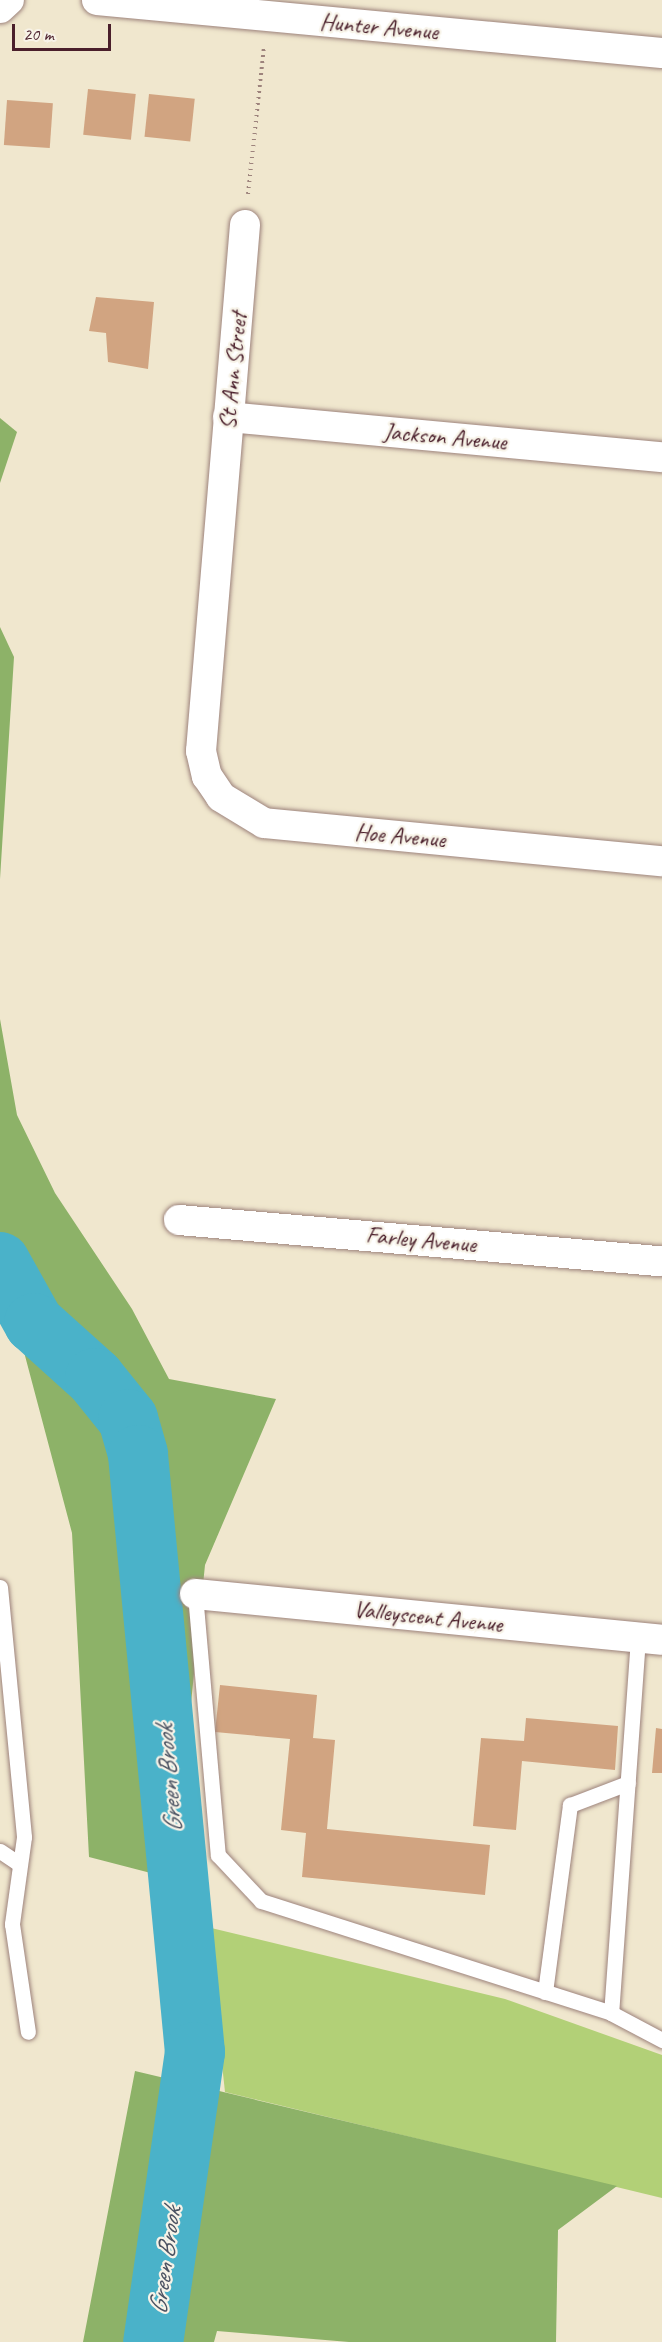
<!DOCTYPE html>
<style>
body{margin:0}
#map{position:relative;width:662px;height:2342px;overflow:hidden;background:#f0e7ce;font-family:Caveat,sans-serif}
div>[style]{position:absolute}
.green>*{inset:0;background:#b2d077}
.forest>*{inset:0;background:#8db268}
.river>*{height:60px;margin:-30px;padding:0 30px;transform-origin:30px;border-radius:30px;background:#4ab2c9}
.building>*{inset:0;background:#d1a481;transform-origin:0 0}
.path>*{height:4px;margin-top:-2px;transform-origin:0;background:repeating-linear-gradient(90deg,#9d837c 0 1.5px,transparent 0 6px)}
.roads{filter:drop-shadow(0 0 2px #9d837c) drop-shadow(0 0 2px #9d837c)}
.service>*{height:15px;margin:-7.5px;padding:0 7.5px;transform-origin:7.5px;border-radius:7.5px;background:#fff}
.minor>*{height:30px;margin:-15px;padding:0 15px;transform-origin:15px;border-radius:15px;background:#fff}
span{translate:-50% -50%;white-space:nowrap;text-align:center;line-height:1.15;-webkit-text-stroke:4.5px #f7f3e8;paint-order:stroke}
.street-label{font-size:24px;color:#4a1f2b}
.water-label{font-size:26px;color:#4a5262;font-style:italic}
.scale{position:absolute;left:12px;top:24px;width:99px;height:27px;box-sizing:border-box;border:3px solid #4a1f2b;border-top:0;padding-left:8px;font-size:18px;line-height:21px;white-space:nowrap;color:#4a1f2b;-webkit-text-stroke:4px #f7f3e8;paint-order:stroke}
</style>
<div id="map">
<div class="green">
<div style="clip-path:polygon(207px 1927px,505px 1999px,662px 2055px,662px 2198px,225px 2092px)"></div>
</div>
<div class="forest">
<div style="clip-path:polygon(0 418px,17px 432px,0 483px)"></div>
<div style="clip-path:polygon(0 627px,14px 657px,0 879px)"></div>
<div style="clip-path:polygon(0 1019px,17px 1115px,55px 1193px,132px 1309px,169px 1379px,276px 1399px,205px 1565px,189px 1723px,197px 1885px,89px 1857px,72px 1533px,24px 1352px,0 1310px)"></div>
<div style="clip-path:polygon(135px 2071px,617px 2186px,558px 2230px,556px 2342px,349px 2342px,217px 2331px,214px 2342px,83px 2342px)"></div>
</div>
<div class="river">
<div style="left:0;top:1262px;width:70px;rotate:60.9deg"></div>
<div style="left:34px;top:1323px;width:82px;rotate:42deg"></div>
<div style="left:95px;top:1378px;width:53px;rotate:51.2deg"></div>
<div style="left:128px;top:1419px;width:37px;rotate:74deg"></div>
<div style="left:138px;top:1455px;width:600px;rotate:84.55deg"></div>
<div style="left:195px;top:2052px;width:293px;rotate:98.2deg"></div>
</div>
<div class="building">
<div style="left:88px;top:89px;width:48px;height:46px;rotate:6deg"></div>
<div style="left:149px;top:94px;width:46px;height:43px;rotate:6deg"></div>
<div style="left:7px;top:100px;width:46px;height:45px;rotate:4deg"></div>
<div style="clip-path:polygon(96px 297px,154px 302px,148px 369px,108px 362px,106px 333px,89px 331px)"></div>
<div style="clip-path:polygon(220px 1685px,317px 1695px,313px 1738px,335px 1740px,327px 1829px,490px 1845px,485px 1895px,302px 1877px,306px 1833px,281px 1830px,290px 1739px,215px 1732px)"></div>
<div style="clip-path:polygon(526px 1718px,618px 1726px,615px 1770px,522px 1761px,516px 1830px,473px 1826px,481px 1738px,524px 1741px)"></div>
<div style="clip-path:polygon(656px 1728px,662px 1729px,662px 1773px,652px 1773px)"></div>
</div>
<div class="path">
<div style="left:248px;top:194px;width:148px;rotate:-83.8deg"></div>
</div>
<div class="roads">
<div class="service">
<div style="left:0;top:1587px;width:251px;rotate:84.5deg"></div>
<div style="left:24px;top:1837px;width:88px;rotate:97.9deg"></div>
<div style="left:12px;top:1924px;width:109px;rotate:81.6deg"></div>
<div style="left:195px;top:1594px;width:262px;rotate:85deg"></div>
<div style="left:218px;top:1855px;width:63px;rotate:46.9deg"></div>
<div style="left:261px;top:1901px;width:367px;rotate:17.7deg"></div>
<div style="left:638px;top:1638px;width:376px;rotate:94.1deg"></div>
<div style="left:611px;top:2013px;width:58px;rotate:27.9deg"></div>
<div style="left:0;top:1851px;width:22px;rotate:34deg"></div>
<div style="left:545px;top:1992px;width:189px;rotate:-82.4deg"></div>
<div style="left:570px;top:1805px;width:62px;rotate:-20.8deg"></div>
</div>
<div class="minor">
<div style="left:97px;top:0;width:567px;rotate:5.36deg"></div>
<div style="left:0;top:8px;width:12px;rotate:-42deg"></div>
<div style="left:245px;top:225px;width:528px;rotate:94.78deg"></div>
<div style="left:201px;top:751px;width:26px;rotate:77deg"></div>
<div style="left:207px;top:776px;width:25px;rotate:56deg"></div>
<div style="left:221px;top:797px;width:50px;rotate:31.2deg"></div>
<div style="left:264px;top:823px;width:400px;rotate:5.5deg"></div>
<div style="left:228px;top:417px;width:436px;rotate:5.3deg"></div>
<div style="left:179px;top:1220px;width:485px;rotate:4.9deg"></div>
<div style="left:195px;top:1594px;width:469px;rotate:5.6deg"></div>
</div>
</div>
<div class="street-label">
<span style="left:379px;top:27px;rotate:5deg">Hunter Avenue</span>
<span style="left:233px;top:371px;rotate:-84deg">St Ann Street</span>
<span style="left:445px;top:437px;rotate:5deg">Jackson Avenue</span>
<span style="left:400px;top:836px;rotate:5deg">Hoe Avenue</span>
<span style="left:421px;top:1240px;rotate:5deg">Farley Avenue</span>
<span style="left:428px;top:1617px;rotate:6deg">Valleyscent Avenue</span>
</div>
<div class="water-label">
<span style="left:169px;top:1779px;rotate:-95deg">Green Brook</span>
<span style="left:165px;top:2261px;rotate:-82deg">Green Brook</span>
</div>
<div class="scale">20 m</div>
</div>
